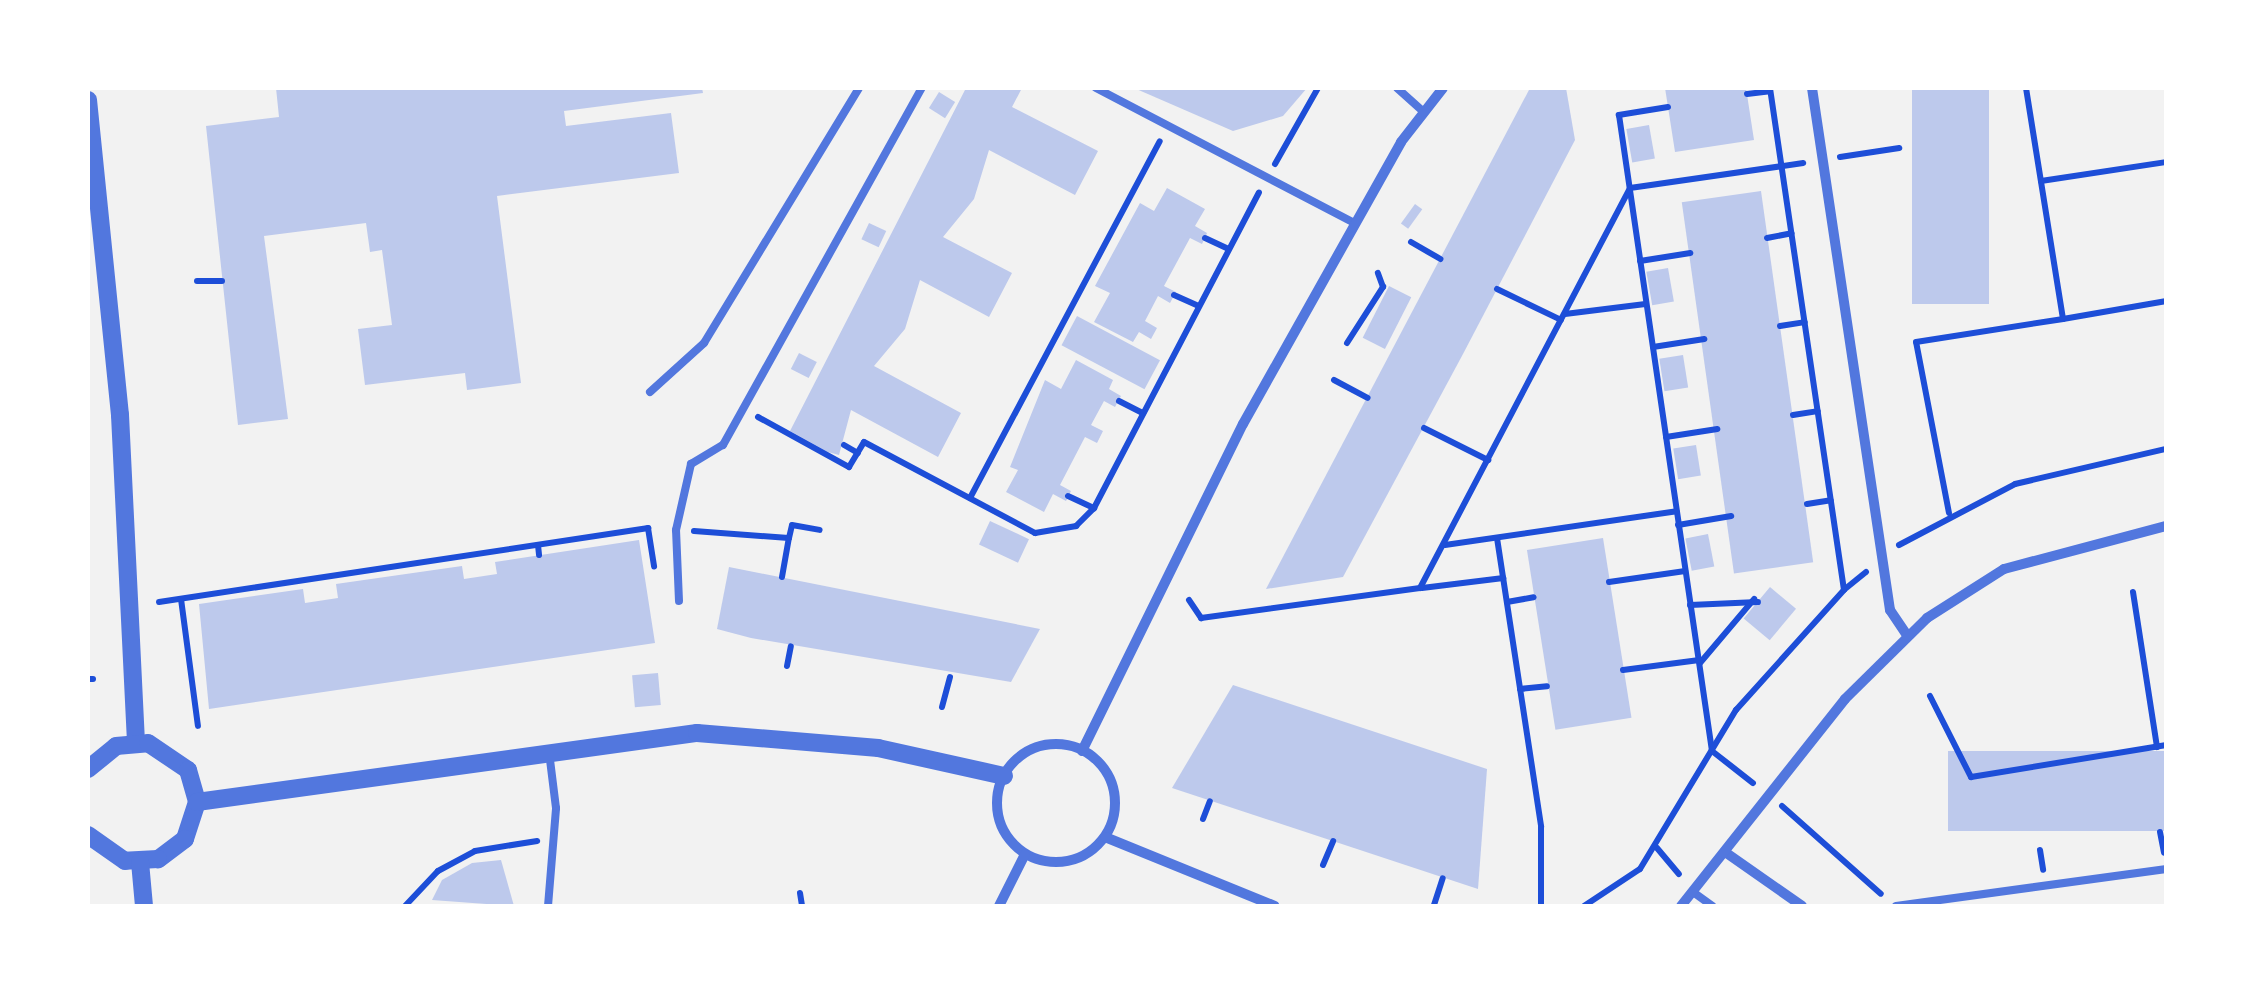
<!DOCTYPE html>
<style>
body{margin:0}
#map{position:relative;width:2254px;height:994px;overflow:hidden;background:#f2f2f2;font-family:"Source Sans 3",sans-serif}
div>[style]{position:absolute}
.building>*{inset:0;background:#bdc9ec;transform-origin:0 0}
.path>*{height:6px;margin:-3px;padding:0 3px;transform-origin:3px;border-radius:3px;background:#1d4ed8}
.service>*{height:8px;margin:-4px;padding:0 4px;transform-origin:4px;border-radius:4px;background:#5277de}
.minor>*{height:10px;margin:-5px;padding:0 5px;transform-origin:5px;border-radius:5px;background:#5277de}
.minor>.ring{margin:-5px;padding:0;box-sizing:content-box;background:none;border:10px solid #5277de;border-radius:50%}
.tertiary>*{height:18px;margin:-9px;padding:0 9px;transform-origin:9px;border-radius:9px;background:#5277de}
span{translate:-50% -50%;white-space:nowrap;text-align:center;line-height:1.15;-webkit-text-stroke:8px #fff;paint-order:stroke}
.frame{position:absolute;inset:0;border:90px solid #fff;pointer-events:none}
</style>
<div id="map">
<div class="building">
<div style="clip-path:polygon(276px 88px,702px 88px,703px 93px,564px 111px,566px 126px,671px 113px,679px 173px,497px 196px,521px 383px,467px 390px,465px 373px,365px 385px,358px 329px,392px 325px,382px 250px,370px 252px,366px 223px,264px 236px,288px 419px,238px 425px,206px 126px,279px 117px)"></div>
<div style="clip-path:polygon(966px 88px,1022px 88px,1012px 107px,1098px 151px,1075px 195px,989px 150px,974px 199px,943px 237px,1012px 273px,989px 317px,920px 280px,905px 329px,874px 366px,961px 413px,938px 457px,851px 410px,839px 455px,828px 452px,790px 431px)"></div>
<div style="clip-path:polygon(1134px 88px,1307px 88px,1283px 116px,1233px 131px)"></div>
<div style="clip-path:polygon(1530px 88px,1566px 88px,1575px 140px,1463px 354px,1343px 577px,1266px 589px)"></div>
<div style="clip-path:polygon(1665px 88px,1746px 88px,1754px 140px,1675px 152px)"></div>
<div style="left:1912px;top:88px;width:77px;height:216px"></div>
<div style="left:939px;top:92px;width:19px;height:19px;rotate:32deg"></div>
<div style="left:1649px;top:125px;width:34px;height:23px;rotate:80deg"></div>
<div style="clip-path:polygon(1167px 188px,1205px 209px,1195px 226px,1207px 233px,1202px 244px,1190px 238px,1164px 286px,1176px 292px,1170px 303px,1158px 296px,1145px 321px,1157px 328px,1151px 339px,1139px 332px,1133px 342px,1094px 322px,1110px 293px,1095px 286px,1140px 203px,1154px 211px)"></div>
<div style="left:1761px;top:191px;width:375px;height:80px;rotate:82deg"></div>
<div style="left:1415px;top:204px;width:9px;height:24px;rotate:36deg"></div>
<div style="left:869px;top:223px;width:19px;height:18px;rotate:25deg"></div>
<div style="left:1668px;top:268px;width:34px;height:22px;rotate:80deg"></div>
<div style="left:1389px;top:286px;width:25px;height:58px;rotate:27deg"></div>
<div style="left:1077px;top:316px;width:94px;height:33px;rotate:28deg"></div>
<div style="left:799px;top:353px;width:20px;height:18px;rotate:27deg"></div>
<div style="left:1683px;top:355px;width:33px;height:24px;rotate:81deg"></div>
<div style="clip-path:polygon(1076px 360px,1113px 380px,1109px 389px,1121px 396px,1115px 407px,1104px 401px,1091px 425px,1103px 431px,1097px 443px,1085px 437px,1060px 485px,1071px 491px,1066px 501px,1053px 494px,1044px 512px,1006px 492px,1018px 470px,1010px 467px,1045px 380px,1061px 389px)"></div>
<div style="left:1696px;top:445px;width:31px;height:23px;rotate:81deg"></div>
<div style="left:990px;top:521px;width:43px;height:26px;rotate:25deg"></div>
<div style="left:1708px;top:534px;width:33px;height:23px;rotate:79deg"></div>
<div style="left:1603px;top:538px;width:182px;height:77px;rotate:81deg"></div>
<div style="clip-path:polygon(639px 540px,655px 643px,209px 709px,199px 604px,303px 589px,305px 603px,338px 598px,336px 584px,462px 566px,464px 579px,497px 574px,495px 562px)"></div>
<div style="clip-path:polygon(729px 567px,1040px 629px,1011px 682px,751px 638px,717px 629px)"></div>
<div style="left:1770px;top:587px;width:34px;height:41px;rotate:40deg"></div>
<div style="left:658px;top:673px;width:32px;height:26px;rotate:85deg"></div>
<div style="clip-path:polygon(1233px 685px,1487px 769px,1478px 889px,1172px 788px)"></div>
<div style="left:2166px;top:751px;width:80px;height:218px;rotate:90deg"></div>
<div style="clip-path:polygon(501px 860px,514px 906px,432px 900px,442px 880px,472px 863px)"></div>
</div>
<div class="path">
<div style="left:2026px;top:88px;width:234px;rotate:80.9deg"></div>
<div style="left:2063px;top:319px;width:105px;rotate:-9.9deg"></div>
<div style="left:1747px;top:94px;width:23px;rotate:-7deg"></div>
<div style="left:1668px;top:107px;width:50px;rotate:170.7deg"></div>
<div style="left:1619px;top:115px;width:643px;rotate:81.68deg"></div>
<div style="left:1712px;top:751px;width:52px;rotate:38deg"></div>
<div style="left:1840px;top:157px;width:60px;rotate:-8.7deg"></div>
<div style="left:1275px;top:164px;width:87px;rotate:-60.5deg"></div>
<div style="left:2041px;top:181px;width:126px;rotate:-8.6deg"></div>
<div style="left:1205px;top:238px;width:26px;rotate:25deg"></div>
<div style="left:1767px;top:238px;width:25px;rotate:-11deg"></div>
<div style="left:1411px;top:242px;width:34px;rotate:30deg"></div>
<div style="left:1640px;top:261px;width:51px;rotate:-9.1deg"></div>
<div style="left:197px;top:281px;width:25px"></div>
<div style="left:1497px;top:289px;width:71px;rotate:25.8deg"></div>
<div style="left:1174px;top:295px;width:27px;rotate:24deg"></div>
<div style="left:1565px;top:314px;width:81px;rotate:-7.1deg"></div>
<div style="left:1780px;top:326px;width:25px;rotate:-9deg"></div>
<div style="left:1347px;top:343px;width:67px;rotate:-57.3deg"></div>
<div style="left:1383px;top:287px;width:15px;rotate:-110deg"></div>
<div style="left:1653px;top:347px;width:52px;rotate:-8.9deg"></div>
<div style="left:1334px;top:380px;width:38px;rotate:28deg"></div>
<div style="left:1119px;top:401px;width:27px;rotate:27deg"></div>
<div style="left:1793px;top:415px;width:25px;rotate:-9deg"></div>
<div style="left:758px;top:417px;width:104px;rotate:28.8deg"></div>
<div style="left:849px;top:467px;width:29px;rotate:-59deg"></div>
<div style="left:864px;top:442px;width:194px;rotate:28deg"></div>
<div style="left:1035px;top:533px;width:42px;rotate:-9.7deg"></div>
<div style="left:1076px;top:526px;width:25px;rotate:-45deg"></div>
<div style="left:1094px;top:508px;width:356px;rotate:-62.4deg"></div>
<div style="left:1424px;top:428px;width:72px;rotate:26.6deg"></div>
<div style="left:1666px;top:437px;width:52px;rotate:-8.9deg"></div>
<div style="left:844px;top:445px;width:16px;rotate:30deg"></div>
<div style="left:1068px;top:496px;width:29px;rotate:25deg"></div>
<div style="left:970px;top:498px;width:404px;rotate:-62deg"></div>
<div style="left:1807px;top:504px;width:24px;rotate:-9deg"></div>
<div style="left:1949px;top:513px;width:174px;rotate:-100.9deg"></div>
<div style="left:1916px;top:342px;width:149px;rotate:-8.9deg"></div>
<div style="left:1678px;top:525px;width:54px;rotate:-9.6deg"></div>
<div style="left:694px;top:531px;width:95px;rotate:4.2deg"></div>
<div style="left:789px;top:538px;width:13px;rotate:-77deg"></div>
<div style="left:792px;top:525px;width:28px;rotate:10deg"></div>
<div style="left:1497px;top:538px;width:292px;rotate:81.3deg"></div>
<div style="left:1541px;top:827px;width:79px;rotate:90deg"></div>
<div style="left:538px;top:545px;width:10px;rotate:84deg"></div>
<div style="left:1445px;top:545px;width:234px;rotate:-8.3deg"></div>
<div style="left:1899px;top:545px;width:131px;rotate:-27.7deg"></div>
<div style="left:2015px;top:484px;width:155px;rotate:-13.1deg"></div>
<div style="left:782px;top:577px;width:40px;rotate:-80deg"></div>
<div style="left:1609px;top:582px;width:77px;rotate:-8.2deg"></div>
<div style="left:1422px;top:588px;width:82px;rotate:-7deg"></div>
<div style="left:1845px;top:589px;width:27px;rotate:-39deg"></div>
<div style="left:2133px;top:592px;width:157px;rotate:81.2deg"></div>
<div style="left:181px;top:599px;width:128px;rotate:82.4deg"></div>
<div style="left:1189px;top:600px;width:22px;rotate:56deg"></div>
<div style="left:1201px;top:618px;width:221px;rotate:-7.8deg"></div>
<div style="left:1420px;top:588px;width:452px;rotate:-62.3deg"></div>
<div style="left:1630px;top:188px;width:175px;rotate:-8.2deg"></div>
<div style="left:159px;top:602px;width:495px;rotate:-8.6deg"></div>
<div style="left:648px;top:528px;width:39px;rotate:81deg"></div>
<div style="left:1507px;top:602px;width:27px;rotate:-10deg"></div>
<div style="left:1690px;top:605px;width:68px;rotate:-2.5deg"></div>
<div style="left:1700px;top:663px;width:84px;rotate:-49.8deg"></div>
<div style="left:787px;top:666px;width:20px;rotate:-79deg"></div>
<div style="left:1623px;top:670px;width:77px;rotate:-7.5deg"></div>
<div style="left:88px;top:679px;width:5px"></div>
<div style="left:1520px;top:689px;width:27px;rotate:-6deg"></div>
<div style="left:1930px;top:696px;width:91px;rotate:63.2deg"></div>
<div style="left:1971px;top:777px;width:198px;rotate:-9.3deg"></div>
<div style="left:942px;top:707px;width:31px;rotate:-75deg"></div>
<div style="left:1782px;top:806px;width:132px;rotate:41.6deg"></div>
<div style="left:1203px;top:819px;width:19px;rotate:-69deg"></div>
<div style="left:2160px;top:832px;width:21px;rotate:79deg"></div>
<div style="left:1657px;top:848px;width:34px;rotate:50deg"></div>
<div style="left:2040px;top:850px;width:20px;rotate:81deg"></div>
<div style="left:1323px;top:865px;width:26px;rotate:-67deg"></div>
<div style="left:800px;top:893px;width:13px;rotate:81deg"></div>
<div style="left:1434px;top:905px;width:28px;rotate:-72deg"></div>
<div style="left:405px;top:906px;width:48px;rotate:-46.7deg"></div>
<div style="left:438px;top:871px;width:42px;rotate:-28.4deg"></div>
<div style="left:475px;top:851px;width:63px;rotate:-9.2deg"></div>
<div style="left:1584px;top:906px;width:67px;rotate:-33.5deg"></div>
<div style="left:1640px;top:869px;width:186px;rotate:-58.9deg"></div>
<div style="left:1736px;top:710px;width:161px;rotate:-48deg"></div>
<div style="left:1844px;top:590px;width:507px;rotate:-98.39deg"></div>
</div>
<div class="service">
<div style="left:1096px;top:88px;width:291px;rotate:27.6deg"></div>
<div style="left:1397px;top:88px;width:36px;rotate:42deg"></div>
<div style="left:650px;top:392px;width:73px;rotate:-42.2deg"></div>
<div style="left:704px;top:343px;width:298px;rotate:-58.7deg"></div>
<div style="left:679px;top:601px;width:71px;rotate:-92.4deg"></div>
<div style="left:676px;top:530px;width:68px;rotate:-77.2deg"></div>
<div style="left:691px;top:464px;width:37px;rotate:-31deg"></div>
<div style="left:723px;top:445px;width:409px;rotate:-60.9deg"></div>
<div style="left:1693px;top:892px;width:24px;rotate:36deg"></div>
<div style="left:548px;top:906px;width:98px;rotate:-85.3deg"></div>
<div style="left:556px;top:808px;width:56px;rotate:-97.1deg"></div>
<div style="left:1896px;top:906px;width:273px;rotate:-7.8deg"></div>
</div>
<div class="minor">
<div style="left:1812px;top:88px;width:528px;rotate:81.5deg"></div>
<div style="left:1890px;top:610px;width:30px;rotate:56deg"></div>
<div class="ring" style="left:997px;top:744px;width:108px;height:108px"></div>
<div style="left:1082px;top:751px;width:364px;rotate:-63.8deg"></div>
<div style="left:1243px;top:424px;width:323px;rotate:-60.7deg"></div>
<div style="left:1401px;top:142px;width:68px;rotate:-52.1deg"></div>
<div style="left:1105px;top:837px;width:183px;rotate:22.1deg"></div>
<div style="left:1725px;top:852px;width:94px;rotate:35deg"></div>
<div style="left:999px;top:906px;width:58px;rotate:-63.4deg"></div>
<div style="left:1681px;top:906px;width:264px;rotate:-51.6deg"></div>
<div style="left:1845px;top:699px;width:115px;rotate:-44.6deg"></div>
<div style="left:1927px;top:618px;width:91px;rotate:-32.5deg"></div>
<div style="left:2004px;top:569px;width:168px;rotate:-14.9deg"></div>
</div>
<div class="tertiary">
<div style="left:88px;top:100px;width:317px;rotate:84.2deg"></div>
<div style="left:120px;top:415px;width:327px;rotate:87.2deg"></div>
<div style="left:88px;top:769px;width:36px;rotate:-39deg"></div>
<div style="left:116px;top:746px;width:32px;rotate:-5deg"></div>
<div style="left:148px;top:743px;width:48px;rotate:34deg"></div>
<div style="left:188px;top:770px;width:33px;rotate:74deg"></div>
<div style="left:197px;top:802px;width:39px;rotate:108deg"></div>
<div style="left:185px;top:839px;width:34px;rotate:143deg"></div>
<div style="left:158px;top:859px;width:33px;rotate:177deg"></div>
<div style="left:125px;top:861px;width:45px;rotate:-144.9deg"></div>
<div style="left:197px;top:802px;width:505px;rotate:-7.86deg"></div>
<div style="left:697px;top:733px;width:182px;rotate:4.7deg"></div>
<div style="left:878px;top:748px;width:129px;rotate:12.5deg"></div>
<div style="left:140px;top:862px;width:44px;rotate:84.8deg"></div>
</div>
<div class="frame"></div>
</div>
